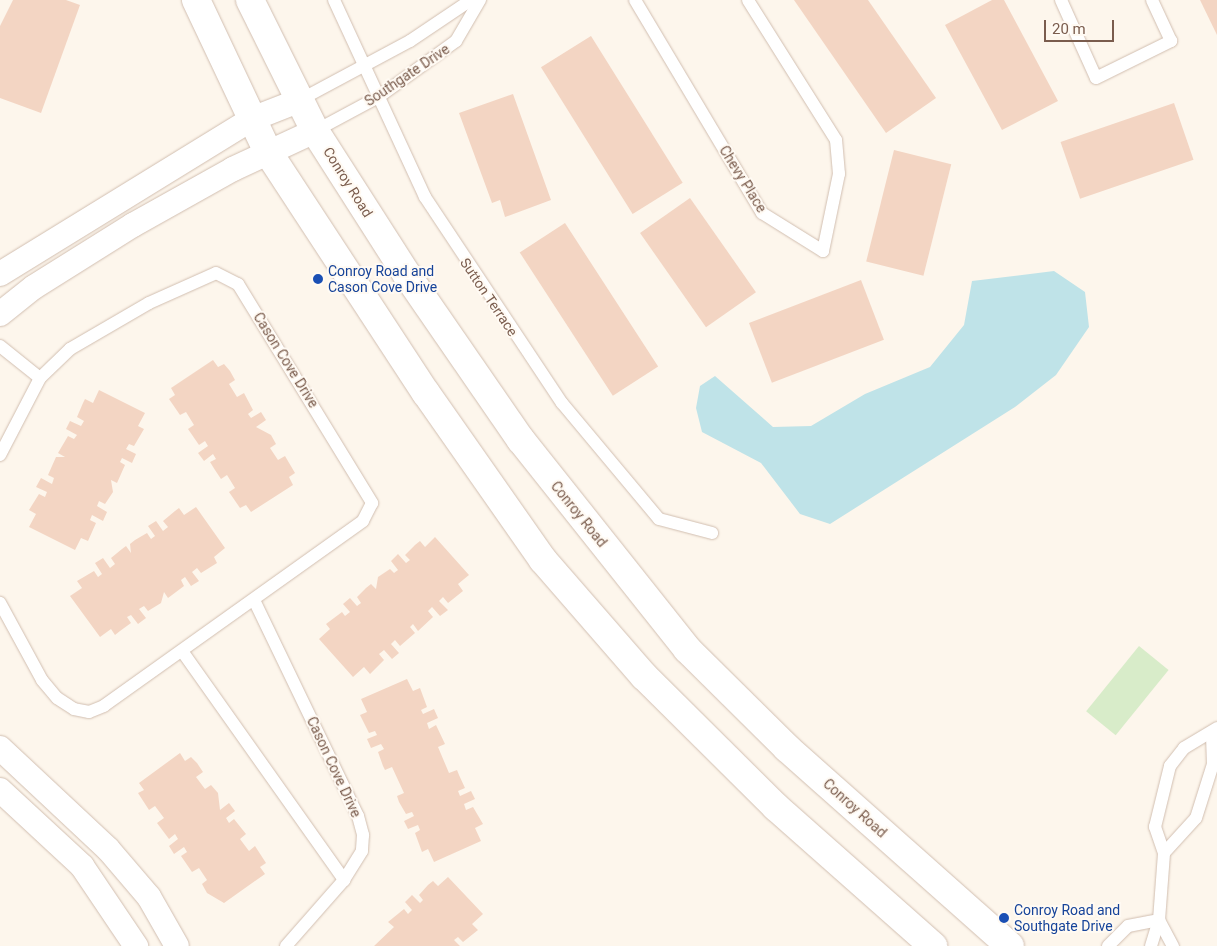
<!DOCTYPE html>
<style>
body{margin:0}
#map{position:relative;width:1217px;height:946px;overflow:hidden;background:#fdf6ec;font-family:Roboto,sans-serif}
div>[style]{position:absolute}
.green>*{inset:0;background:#d8ecc9;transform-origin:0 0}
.water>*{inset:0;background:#bfe3e8}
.building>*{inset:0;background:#f3d5c3;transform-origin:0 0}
.roads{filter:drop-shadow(0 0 1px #d1beb0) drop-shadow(0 0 1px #d1beb0)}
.lane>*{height:12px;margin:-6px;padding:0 6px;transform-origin:6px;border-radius:6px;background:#fff}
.street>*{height:24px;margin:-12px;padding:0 12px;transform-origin:12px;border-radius:12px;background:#fff}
.secondary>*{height:28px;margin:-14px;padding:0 14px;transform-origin:14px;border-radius:14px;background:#fff}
.dots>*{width:14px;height:14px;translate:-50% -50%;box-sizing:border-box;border:2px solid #fffaf3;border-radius:50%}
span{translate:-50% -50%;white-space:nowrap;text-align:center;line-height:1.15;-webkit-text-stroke:4px #fffaf3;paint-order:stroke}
.street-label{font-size:14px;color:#7a5c4d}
.transit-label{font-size:14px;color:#164399}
.left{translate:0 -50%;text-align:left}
.scale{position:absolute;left:1044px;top:20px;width:70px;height:22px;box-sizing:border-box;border:2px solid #7a5c4d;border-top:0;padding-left:6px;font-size:15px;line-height:18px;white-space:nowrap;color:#7a5c4d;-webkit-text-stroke:4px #fffaf3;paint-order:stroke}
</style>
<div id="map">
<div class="green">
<div style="left:1139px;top:646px;width:38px;height:84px;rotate:39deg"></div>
</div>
<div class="water">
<div style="clip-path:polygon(1054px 271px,1085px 292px,1089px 327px,1056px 375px,1015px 407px,830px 524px,800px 514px,761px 463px,702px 432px,696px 408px,700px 386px,715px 376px,773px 427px,811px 426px,865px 394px,930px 367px,964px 325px,972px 281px)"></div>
</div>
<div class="building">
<div style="clip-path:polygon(13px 0,66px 0,80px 5px,41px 113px,0 98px,0 26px)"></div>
<div style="clip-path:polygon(794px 0,868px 0,936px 98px,886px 133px)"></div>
<div style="clip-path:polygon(992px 0,1004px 0,1058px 101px,1002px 130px,945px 25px)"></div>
<div style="clip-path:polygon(1200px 0,1217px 0,1217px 35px)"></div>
<div style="left:591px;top:36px;width:173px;height:59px;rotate:58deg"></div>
<div style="clip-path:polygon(513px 94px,551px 200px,505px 217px,500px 200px,492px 203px,459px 113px)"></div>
<div style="left:1174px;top:103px;width:60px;height:120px;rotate:71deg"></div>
<div style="left:894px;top:150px;width:59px;height:115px;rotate:14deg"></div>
<div style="left:690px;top:198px;width:115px;height:61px;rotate:55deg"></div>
<div style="left:565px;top:223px;width:171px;height:54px;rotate:57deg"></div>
<div style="left:861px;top:280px;width:64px;height:120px;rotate:69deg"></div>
<div style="clip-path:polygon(213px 360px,218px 367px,224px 364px,230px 371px,235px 380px,229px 384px,237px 397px,244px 393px,253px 410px,248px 414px,251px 418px,261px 412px,266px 420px,256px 427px,271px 435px,276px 444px,270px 448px,278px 460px,285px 456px,295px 473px,289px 477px,293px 485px,251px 512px,246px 505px,240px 508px,229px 492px,235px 488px,227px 475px,221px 479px,215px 470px,210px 462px,216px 459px,213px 454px,204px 461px,198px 453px,208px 446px,205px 441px,199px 445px,188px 429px,194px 425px,186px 412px,180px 415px,169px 399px,175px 395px,171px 388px)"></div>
<div style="clip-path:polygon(99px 390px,145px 413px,138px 426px,144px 429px,134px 446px,129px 444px,126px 449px,136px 454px,132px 463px,122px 458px,120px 462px,125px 465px,117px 483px,111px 480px,113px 492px,105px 504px,99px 501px,97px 506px,107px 512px,103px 521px,92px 515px,90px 520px,96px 523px,88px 541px,81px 538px,75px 550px,29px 527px,36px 514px,29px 510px,39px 494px,45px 497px,47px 492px,36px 487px,41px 478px,52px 484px,54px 478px,48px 475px,56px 457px,65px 457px,58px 453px,68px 436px,74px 439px,77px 435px,66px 429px,70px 421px,81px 426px,84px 421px,77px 417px,83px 403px,85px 399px,93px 403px)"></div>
<div style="clip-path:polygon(196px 507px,225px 548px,214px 557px,217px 563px,201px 573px,197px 568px,192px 572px,199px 581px,191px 586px,185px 577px,181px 580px,184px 586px,168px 598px,164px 592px,161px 603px,148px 611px,144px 606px,139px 609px,146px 618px,138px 624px,131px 615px,127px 617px,131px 623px,120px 631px,115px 635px,111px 629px,100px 637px,70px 596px,82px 588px,77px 581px,94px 571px,98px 577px,102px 574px,95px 563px,103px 558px,110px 568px,115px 564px,111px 558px,122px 549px,126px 546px,131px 553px,130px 544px,135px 540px,147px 533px,151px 539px,155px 536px,148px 526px,156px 521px,163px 531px,168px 527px,163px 521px,175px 511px,179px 508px,184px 515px)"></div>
<div style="clip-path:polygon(435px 537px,469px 575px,458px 584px,463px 591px,448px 603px,443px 597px,439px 601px,448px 610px,440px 616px,432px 607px,428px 611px,433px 617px,418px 631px,413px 624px,410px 627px,415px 633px,400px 646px,395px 640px,391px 644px,399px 653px,392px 659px,384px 650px,379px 654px,384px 660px,370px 674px,364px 667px,353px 677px,319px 639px,330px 629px,326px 624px,342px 612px,345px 616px,350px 612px,343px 604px,350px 598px,357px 606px,361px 603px,357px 597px,366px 588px,371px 584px,376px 589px,378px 577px,390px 569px,394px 573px,398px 570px,391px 561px,398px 554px,406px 563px,410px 560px,405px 555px,415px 545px,420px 541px,425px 547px)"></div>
<div style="clip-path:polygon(407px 679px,413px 691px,420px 688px,427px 707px,421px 710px,423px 714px,434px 709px,438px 718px,427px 723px,429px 729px,436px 725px,445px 744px,438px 747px,449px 773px,457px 770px,459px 775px,465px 788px,458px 791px,460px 796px,471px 791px,475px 799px,464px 804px,466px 810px,473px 807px,483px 824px,475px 828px,481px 841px,434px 862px,428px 849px,422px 852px,415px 833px,420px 830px,418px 825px,408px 829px,404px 821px,414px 816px,412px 812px,406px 814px,399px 802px,397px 796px,404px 793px,392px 767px,385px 770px,383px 766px,378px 752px,384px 749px,381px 744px,371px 748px,367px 739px,377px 735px,375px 731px,369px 733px,360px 715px,367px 712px,361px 699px)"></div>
<div style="clip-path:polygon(180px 753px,185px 761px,191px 757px,197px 763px,203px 772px,196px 777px,205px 789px,211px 785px,218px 793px,220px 810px,229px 803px,235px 811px,226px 818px,229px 823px,234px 819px,246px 834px,240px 839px,249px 851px,255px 846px,266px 863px,260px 867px,265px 874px,224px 903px,207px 893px,202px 884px,207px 880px,199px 868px,192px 872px,181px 856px,187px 852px,184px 847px,174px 854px,169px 846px,178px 839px,175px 834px,169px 839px,157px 823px,164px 818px,155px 806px,149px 810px,138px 793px,144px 790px,139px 783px)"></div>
<div style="clip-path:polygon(448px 877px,483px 914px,472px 924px,478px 930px,463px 942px,458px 937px,454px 940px,460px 946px,374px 946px,394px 927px,388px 922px,404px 909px,408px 914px,412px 910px,405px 902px,412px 895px,420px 903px,423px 900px,419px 895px,428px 885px,433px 881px,438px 886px)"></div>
</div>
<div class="roads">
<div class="lane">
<div style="left:334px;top:0;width:217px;rotate:65.2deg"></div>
<div style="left:425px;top:197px;width:247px;rotate:56.4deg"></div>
<div style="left:562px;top:403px;width:151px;rotate:50.1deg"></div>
<div style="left:659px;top:519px;width:55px;rotate:14.8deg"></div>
<div style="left:635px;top:0;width:248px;rotate:59.2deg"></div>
<div style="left:762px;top:213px;width:72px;rotate:31.9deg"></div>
<div style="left:823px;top:251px;width:79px;rotate:-78.3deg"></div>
<div style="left:839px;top:174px;width:34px;rotate:-95deg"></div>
<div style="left:836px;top:140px;width:165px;rotate:-122.2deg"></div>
<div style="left:1061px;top:0;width:85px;rotate:65.8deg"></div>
<div style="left:1096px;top:78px;width:84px;rotate:-26.3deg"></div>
<div style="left:1171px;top:41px;width:45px;rotate:-114.9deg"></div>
<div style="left:298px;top:101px;width:127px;rotate:-28.2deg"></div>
<div style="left:410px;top:41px;width:73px;rotate:-33.9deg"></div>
<div style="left:315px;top:131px;width:74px;rotate:-28.3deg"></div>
<div style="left:380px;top:96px;width:94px;rotate:-35.9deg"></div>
<div style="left:456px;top:41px;width:48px;rotate:-59.7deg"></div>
<div style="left:0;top:346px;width:51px;rotate:38.7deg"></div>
<div style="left:0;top:455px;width:87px;rotate:-62.5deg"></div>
<div style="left:40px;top:378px;width:42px;rotate:-44deg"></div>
<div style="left:70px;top:349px;width:91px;rotate:-30.2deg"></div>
<div style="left:149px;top:303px;width:73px;rotate:-24.1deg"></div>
<div style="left:216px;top:273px;width:25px;rotate:27deg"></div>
<div style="left:238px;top:284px;width:257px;rotate:58.5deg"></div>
<div style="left:372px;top:503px;width:20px;rotate:117deg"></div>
<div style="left:363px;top:521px;width:318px;rotate:144.5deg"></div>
<div style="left:104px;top:706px;width:16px;rotate:158deg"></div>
<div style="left:89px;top:712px;width:15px;rotate:-169deg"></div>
<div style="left:74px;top:709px;width:20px;rotate:-147deg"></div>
<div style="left:57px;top:698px;width:23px;rotate:-130deg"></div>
<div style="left:42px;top:680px;width:88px;rotate:-118.6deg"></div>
<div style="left:254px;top:600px;width:240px;rotate:64.3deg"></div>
<div style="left:358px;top:816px;width:20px;rotate:75deg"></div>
<div style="left:363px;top:835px;width:16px;rotate:94deg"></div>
<div style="left:362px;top:851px;width:34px;rotate:122deg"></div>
<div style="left:344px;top:880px;width:88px;rotate:131.3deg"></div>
<div style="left:182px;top:651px;width:281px;rotate:54.7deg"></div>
<div style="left:1164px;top:853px;width:47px;rotate:-47.6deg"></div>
<div style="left:1196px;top:818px;width:57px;rotate:-72.5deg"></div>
<div style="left:1213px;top:764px;width:32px;rotate:-92deg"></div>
<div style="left:1159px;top:920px;width:30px;rotate:62deg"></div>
<div style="left:1108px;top:946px;width:28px;rotate:-45deg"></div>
<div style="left:1128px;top:926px;width:32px;rotate:-11deg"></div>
<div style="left:1151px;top:946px;width:27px;rotate:-73deg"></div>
<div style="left:1159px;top:920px;width:67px;rotate:-85.7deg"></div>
<div style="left:1164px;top:853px;width:28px;rotate:-109deg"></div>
<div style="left:1155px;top:827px;width:63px;rotate:-76.2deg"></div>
<div style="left:1170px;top:766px;width:23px;rotate:-52deg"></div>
<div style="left:1184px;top:748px;width:39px;rotate:-31deg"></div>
</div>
<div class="street">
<div style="left:0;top:274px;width:296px;rotate:-31.6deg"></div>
<div style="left:252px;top:119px;width:49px;rotate:-21.4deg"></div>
<div style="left:0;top:314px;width:43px;rotate:-38.5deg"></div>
<div style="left:34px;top:287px;width:117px;rotate:-32.1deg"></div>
<div style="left:133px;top:225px;width:115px;rotate:-29.2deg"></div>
<div style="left:233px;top:169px;width:90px;rotate:-24.9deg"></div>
<div style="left:0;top:748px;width:148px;rotate:43.1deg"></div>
<div style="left:108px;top:849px;width:63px;rotate:49.5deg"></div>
<div style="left:149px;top:897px;width:56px;rotate:60.3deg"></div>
<div style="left:0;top:790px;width:112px;rotate:42.8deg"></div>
<div style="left:82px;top:866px;width:97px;rotate:56deg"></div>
</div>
<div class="secondary">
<div style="left:196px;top:0;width:168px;rotate:64.7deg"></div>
<div style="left:268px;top:152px;width:288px;rotate:56.8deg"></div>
<div style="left:426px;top:393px;width:204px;rotate:55deg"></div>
<div style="left:543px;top:560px;width:154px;rotate:49deg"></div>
<div style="left:644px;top:676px;width:186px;rotate:44.8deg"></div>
<div style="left:776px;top:807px;width:210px;rotate:41.5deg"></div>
<div style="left:250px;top:0;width:146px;rotate:63.6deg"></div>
<div style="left:315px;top:131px;width:171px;rotate:57.4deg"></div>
<div style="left:407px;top:275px;width:201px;rotate:55.4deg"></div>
<div style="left:521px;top:440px;width:267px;rotate:51.5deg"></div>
<div style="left:687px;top:649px;width:141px;rotate:44.7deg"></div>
<div style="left:787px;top:748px;width:298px;rotate:41.6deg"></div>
</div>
</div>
<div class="dots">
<div style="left:318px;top:279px;background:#1a4fb4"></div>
<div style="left:1004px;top:918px;background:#1a4fb4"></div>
</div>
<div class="street-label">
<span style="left:407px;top:75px;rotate:-34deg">Southgate Drive</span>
<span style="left:743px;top:179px;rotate:58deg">Chevy Place</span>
<span style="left:348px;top:182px;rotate:58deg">Conroy Road</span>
<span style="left:489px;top:297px;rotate:56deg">Sutton Terrace</span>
<span style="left:286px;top:360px;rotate:58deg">Cason Cove Drive</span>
<span style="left:579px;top:514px;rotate:51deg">Conroy Road</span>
<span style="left:334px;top:767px;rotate:65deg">Cason Cove Drive</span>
<span style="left:855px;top:808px;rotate:42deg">Conroy Road</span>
</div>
<div class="transit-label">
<span class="left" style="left:328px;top:279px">Conroy Road and<br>Cason Cove Drive</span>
<span class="left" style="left:1014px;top:918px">Conroy Road and<br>Southgate Drive</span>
</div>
<div class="scale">20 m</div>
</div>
